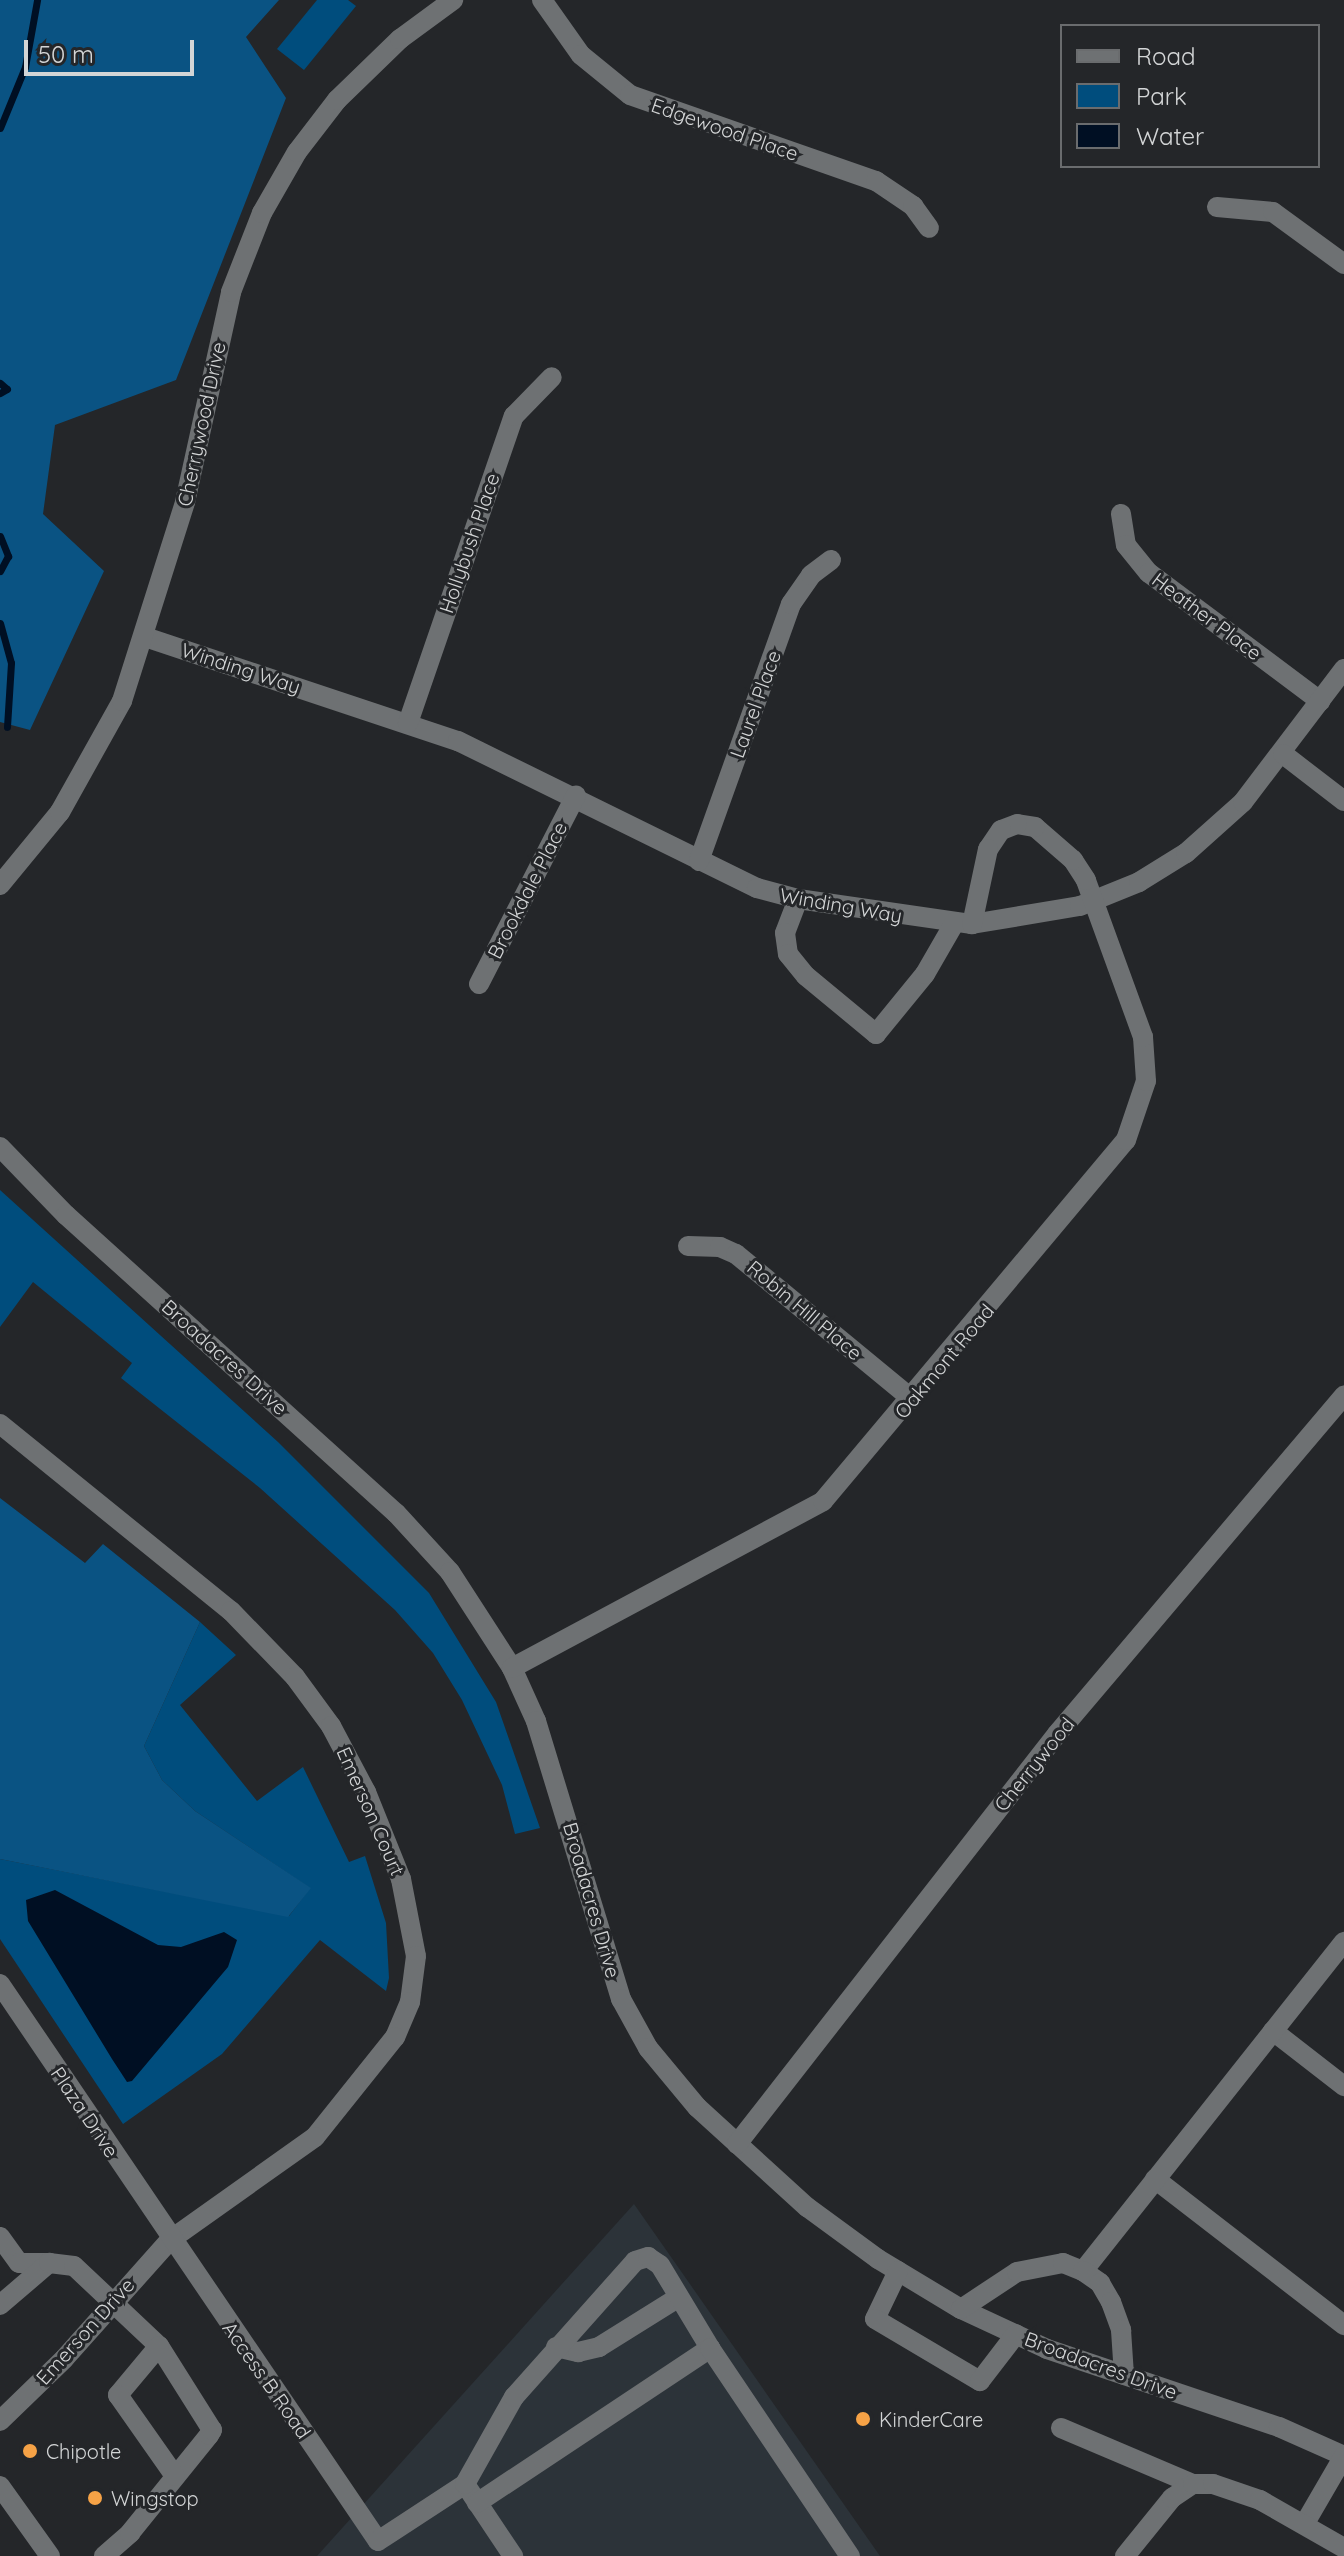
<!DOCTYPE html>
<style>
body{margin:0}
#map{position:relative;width:1344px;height:2556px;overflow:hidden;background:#242629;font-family:Quicksand,sans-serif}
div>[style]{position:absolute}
.built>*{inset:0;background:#2c3339}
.green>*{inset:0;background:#004d7d}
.forest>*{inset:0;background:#0a5383}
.water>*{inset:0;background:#000f23}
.stream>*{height:7px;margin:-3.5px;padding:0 3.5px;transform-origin:3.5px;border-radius:3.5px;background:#000f23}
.minor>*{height:20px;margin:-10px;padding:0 10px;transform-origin:10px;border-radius:10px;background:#6e7173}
.dots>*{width:22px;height:22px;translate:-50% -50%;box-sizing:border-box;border:4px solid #242629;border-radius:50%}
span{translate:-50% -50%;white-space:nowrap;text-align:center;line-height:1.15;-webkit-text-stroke:6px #242629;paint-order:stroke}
.street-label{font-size:20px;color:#d3d5d6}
.poi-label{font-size:20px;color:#d3d5d6}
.left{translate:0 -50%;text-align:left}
.legend{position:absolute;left:1060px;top:24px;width:260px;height:144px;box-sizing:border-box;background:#242629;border:2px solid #6a6c6e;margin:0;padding:10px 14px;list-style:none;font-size:24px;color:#d3d5d6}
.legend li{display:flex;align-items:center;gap:16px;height:40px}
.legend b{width:40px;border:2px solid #6a6c6e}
.scale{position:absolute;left:24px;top:40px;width:170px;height:36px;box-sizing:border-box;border:4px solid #d3d5d6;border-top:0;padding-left:10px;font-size:24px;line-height:28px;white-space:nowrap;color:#d3d5d6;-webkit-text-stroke:6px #242629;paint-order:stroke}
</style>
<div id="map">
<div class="built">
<div style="clip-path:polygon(634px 2204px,880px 2556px,317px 2556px)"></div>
</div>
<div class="green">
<div style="clip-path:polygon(317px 0,348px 0,356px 6px,304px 70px,277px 49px)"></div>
<div style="clip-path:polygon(0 1190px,278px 1442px,429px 1593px,496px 1702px,540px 1828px,515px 1834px,502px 1785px,462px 1700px,433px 1653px,395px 1610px,260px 1488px,121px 1378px,132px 1363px,33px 1282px,0 1327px)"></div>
<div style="clip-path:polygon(200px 1622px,236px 1655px,180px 1705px,257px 1801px,303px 1767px,349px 1862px,365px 1856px,386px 1923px,389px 1978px,386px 1991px,320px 1940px,222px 2054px,123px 2124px,0 1939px,0 1859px,289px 1916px,310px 1888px,195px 1811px,162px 1780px,144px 1746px)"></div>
</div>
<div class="forest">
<div style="clip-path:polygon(0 0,279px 0,246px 37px,286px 98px,176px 380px,55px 425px,43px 514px,104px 571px,30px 730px,0 722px)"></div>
<div style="clip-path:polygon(0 1498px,85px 1563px,103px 1544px,200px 1622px,144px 1746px,162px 1780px,195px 1811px,311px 1888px,288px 1917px,0 1859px)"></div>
</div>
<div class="water">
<div style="clip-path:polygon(55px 1890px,158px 1945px,181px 1947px,224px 1932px,237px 1940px,228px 1967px,132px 2081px,127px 2082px,112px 2059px,28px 1921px,26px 1900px)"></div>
</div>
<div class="stream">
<div style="left:0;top:128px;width:66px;rotate:-67.7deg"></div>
<div style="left:25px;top:67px;width:68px;rotate:-79.8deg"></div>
<div style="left:0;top:383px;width:9px;rotate:41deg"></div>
<div style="left:7px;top:389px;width:8px;rotate:150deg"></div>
<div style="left:0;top:536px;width:22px;rotate:68deg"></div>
<div style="left:8px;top:556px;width:17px;rotate:118deg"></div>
<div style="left:0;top:623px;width:41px;rotate:74.6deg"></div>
<div style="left:11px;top:663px;width:64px;rotate:93.6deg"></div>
</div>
<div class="minor">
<div style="left:542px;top:0;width:67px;rotate:54.7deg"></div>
<div style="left:581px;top:55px;width:63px;rotate:39.2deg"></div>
<div style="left:630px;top:95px;width:261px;rotate:19.3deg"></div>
<div style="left:876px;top:181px;width:45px;rotate:34deg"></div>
<div style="left:913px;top:206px;width:27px;rotate:54deg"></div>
<div style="left:1217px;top:207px;width:56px;rotate:5.1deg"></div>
<div style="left:1273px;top:212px;width:88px;rotate:36.2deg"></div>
<div style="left:1121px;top:514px;width:31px;rotate:81deg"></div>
<div style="left:1126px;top:545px;width:36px;rotate:51deg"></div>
<div style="left:1149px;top:573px;width:214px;rotate:36.8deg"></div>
<div style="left:145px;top:637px;width:330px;rotate:18.4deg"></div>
<div style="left:458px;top:741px;width:333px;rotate:26.2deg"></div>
<div style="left:757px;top:888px;width:42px;rotate:15deg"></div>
<div style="left:798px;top:899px;width:176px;rotate:8.2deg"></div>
<div style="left:972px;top:924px;width:109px;rotate:-9.5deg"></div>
<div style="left:1080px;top:906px;width:64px;rotate:-22.1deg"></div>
<div style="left:1139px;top:882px;width:55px;rotate:-31.7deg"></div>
<div style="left:1186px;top:853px;width:76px;rotate:-41.8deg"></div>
<div style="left:1243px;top:802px;width:167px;rotate:-52.8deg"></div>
<div style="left:408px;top:723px;width:325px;rotate:-71deg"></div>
<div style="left:514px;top:416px;width:54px;rotate:-45.7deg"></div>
<div style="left:1283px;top:754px;width:77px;rotate:37.6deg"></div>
<div style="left:699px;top:861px;width:273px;rotate:-70.3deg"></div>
<div style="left:791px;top:604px;width:35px;rotate:-55deg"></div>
<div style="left:811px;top:575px;width:25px;rotate:-37deg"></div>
<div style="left:0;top:885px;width:94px;rotate:-50.6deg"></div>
<div style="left:60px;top:812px;width:127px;rotate:-60.8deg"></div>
<div style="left:122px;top:701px;width:209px;rotate:-72.4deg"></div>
<div style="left:185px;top:502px;width:215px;rotate:-77.6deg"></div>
<div style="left:231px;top:292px;width:85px;rotate:-68.6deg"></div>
<div style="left:262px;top:213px;width:70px;rotate:-60.2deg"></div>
<div style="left:297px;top:152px;width:66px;rotate:-52.4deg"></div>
<div style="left:337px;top:100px;width:88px;rotate:-44.1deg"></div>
<div style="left:400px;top:39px;width:66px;rotate:-36.3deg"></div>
<div style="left:798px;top:899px;width:36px;rotate:111deg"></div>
<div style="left:785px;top:933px;width:21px;rotate:82deg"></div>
<div style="left:788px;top:954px;width:28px;rotate:51deg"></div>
<div style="left:806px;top:976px;width:91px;rotate:39.6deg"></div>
<div style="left:876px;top:1034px;width:77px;rotate:-50.8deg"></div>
<div style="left:925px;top:974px;width:60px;rotate:-60deg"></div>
<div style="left:479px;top:984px;width:212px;rotate:-62.8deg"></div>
<div style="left:0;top:1147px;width:95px;rotate:45.9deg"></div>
<div style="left:66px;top:1215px;width:445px;rotate:42.1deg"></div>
<div style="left:396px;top:1513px;width:80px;rotate:47.5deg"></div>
<div style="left:450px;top:1572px;width:114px;rotate:57.1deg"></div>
<div style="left:512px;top:1668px;width:58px;rotate:65.6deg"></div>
<div style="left:536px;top:1721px;width:291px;rotate:73deg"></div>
<div style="left:621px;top:1999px;width:56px;rotate:61.1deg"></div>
<div style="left:648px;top:2048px;width:77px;rotate:50.3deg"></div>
<div style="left:697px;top:2107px;width:149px;rotate:42.3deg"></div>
<div style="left:807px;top:2207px;width:88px;rotate:36.2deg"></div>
<div style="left:878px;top:2259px;width:97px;rotate:31.1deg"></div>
<div style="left:961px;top:2309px;width:95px;rotate:24.9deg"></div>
<div style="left:1047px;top:2349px;width:245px;rotate:18.6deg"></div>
<div style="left:1279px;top:2427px;width:71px;rotate:24deg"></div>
<div style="left:688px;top:1246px;width:32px;rotate:2deg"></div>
<div style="left:720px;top:1247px;width:17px;rotate:24deg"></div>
<div style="left:736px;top:1254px;width:228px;rotate:39.5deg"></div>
<div style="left:0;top:1424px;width:297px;rotate:39deg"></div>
<div style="left:231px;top:1611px;width:92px;rotate:45.9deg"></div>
<div style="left:295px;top:1677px;width:61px;rotate:53.7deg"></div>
<div style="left:331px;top:1726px;width:75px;rotate:62.1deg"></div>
<div style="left:366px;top:1792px;width:94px;rotate:68.1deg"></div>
<div style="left:401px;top:1879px;width:78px;rotate:79deg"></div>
<div style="left:416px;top:1956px;width:46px;rotate:97.4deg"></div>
<div style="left:410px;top:2002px;width:38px;rotate:113deg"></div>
<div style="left:395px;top:2037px;width:128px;rotate:128.7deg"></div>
<div style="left:315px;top:2137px;width:178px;rotate:144.6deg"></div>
<div style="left:170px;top:2240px;width:159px;rotate:131.7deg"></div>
<div style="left:64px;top:2359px;width:89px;rotate:135.9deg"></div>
<div style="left:512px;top:1668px;width:353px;rotate:-28.2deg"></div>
<div style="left:823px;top:1501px;width:471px;rotate:-50deg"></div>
<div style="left:1126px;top:1140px;width:62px;rotate:-71.3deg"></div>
<div style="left:1146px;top:1081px;width:44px;rotate:-93.9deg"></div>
<div style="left:1143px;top:1037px;width:167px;rotate:-110deg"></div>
<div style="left:1086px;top:880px;width:24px;rotate:-123deg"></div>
<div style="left:1073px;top:860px;width:50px;rotate:-139deg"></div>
<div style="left:1035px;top:827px;width:18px;rotate:-171deg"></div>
<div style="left:1017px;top:824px;width:17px;rotate:159deg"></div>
<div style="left:1001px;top:830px;width:23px;rotate:124deg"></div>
<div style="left:988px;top:849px;width:77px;rotate:102deg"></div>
<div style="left:0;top:1984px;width:673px;rotate:55.84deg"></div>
<div style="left:378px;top:2541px;width:104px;rotate:-33.2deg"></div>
<div style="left:465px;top:2484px;width:87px;rotate:56.3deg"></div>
<div style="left:1273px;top:2031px;width:90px;rotate:37.8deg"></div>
<div style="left:737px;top:2144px;width:520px;rotate:-52.03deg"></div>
<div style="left:1057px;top:1734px;width:444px;rotate:-49.7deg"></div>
<div style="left:1155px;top:2179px;width:239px;rotate:37.7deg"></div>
<div style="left:0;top:2237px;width:32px;rotate:54deg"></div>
<div style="left:19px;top:2263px;width:30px"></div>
<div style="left:898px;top:2271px;width:53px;rotate:115.6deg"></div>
<div style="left:875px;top:2319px;width:122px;rotate:30.6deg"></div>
<div style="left:980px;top:2381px;width:59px;rotate:-52.5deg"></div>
<div style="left:1083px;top:2271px;width:420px;rotate:-51.6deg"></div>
<div style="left:0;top:2305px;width:65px;rotate:-40.6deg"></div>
<div style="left:49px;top:2263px;width:25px;rotate:7deg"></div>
<div style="left:74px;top:2266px;width:117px;rotate:43.3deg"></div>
<div style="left:961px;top:2309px;width:67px;rotate:-33.5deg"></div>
<div style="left:1017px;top:2272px;width:47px;rotate:-11.1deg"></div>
<div style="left:1063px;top:2263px;width:22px;rotate:22deg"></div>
<div style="left:1083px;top:2271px;width:21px;rotate:35deg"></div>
<div style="left:1100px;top:2283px;width:22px;rotate:60deg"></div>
<div style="left:1111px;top:2302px;width:30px;rotate:70deg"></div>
<div style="left:1121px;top:2330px;width:45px;rotate:86.2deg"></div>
<div style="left:556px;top:2347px;width:23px;rotate:13deg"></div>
<div style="left:578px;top:2352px;width:22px;rotate:-13deg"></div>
<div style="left:599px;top:2347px;width:94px;rotate:-32deg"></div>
<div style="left:1061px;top:2428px;width:143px;rotate:23deg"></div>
<div style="left:465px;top:2484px;width:100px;rotate:-60.6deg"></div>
<div style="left:514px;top:2397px;width:182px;rotate:-48.3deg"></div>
<div style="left:635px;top:2261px;width:14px;rotate:-17deg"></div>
<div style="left:648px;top:2257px;width:14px;rotate:34deg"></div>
<div style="left:660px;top:2265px;width:97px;rotate:58.9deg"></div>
<div style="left:0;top:2486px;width:86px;rotate:54.5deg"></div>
<div style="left:477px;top:2503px;width:280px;rotate:-33.6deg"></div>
<div style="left:710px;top:2348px;width:251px;rotate:56.1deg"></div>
<div style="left:1305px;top:2523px;width:78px;rotate:-59.8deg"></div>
<div style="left:104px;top:2556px;width:35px;rotate:-41deg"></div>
<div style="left:130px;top:2533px;width:126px;rotate:-51.1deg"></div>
<div style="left:209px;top:2435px;width:6px;rotate:-59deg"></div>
<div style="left:212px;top:2430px;width:99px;rotate:-122.2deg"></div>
<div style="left:159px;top:2346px;width:64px;rotate:129.9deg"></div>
<div style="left:118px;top:2395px;width:99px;rotate:54.9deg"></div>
<div style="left:1125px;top:2556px;width:75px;rotate:-51deg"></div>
<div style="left:1172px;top:2498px;width:25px;rotate:-34deg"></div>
<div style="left:1193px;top:2484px;width:20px"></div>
<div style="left:1213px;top:2484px;width:50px;rotate:18.8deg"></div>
<div style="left:1260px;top:2500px;width:97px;rotate:29.7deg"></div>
</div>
<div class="dots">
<div style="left:863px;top:2419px;background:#f6a246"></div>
<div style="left:30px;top:2451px;background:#f6a246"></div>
<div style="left:95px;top:2498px;background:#f6a246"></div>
</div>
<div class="street-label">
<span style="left:725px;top:129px;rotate:19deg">Edgewood Place</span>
<span style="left:201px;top:424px;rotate:-78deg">Cherrywood Drive</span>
<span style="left:469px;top:543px;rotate:-71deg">Hollybush Place</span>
<span style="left:1207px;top:616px;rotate:37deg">Heather Place</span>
<span style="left:241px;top:668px;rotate:18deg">Winding Way</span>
<span style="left:755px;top:704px;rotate:-70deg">Laurel Place</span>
<span style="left:527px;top:890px;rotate:-63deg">Brookdale Place</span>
<span style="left:841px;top:905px;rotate:10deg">Winding Way</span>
<span style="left:805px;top:1310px;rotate:40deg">Robin Hill Place</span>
<span style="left:225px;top:1357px;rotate:42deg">Broadacres Drive</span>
<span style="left:944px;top:1361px;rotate:-50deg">Oakmont Road</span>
<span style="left:1034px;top:1764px;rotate:-51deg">Cherrywood</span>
<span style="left:371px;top:1811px;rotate:66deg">Emerson Court</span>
<span style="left:592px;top:1900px;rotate:74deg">Broadacres Drive</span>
<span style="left:85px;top:2112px;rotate:56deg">Plaza Drive</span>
<span style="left:85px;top:2331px;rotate:-48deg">Emerson Drive</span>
<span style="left:1101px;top:2365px;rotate:20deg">Broadacres Drive</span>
<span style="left:267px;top:2380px;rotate:55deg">Access B Road</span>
</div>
<div class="poi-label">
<span class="left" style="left:879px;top:2419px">KinderCare</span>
<span class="left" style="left:46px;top:2451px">Chipotle</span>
<span class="left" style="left:111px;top:2498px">Wingstop</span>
</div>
<ul class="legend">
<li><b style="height:10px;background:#6e7173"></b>Road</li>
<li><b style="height:22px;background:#004d7d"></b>Park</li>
<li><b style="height:22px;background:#000f23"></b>Water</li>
</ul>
<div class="scale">50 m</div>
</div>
